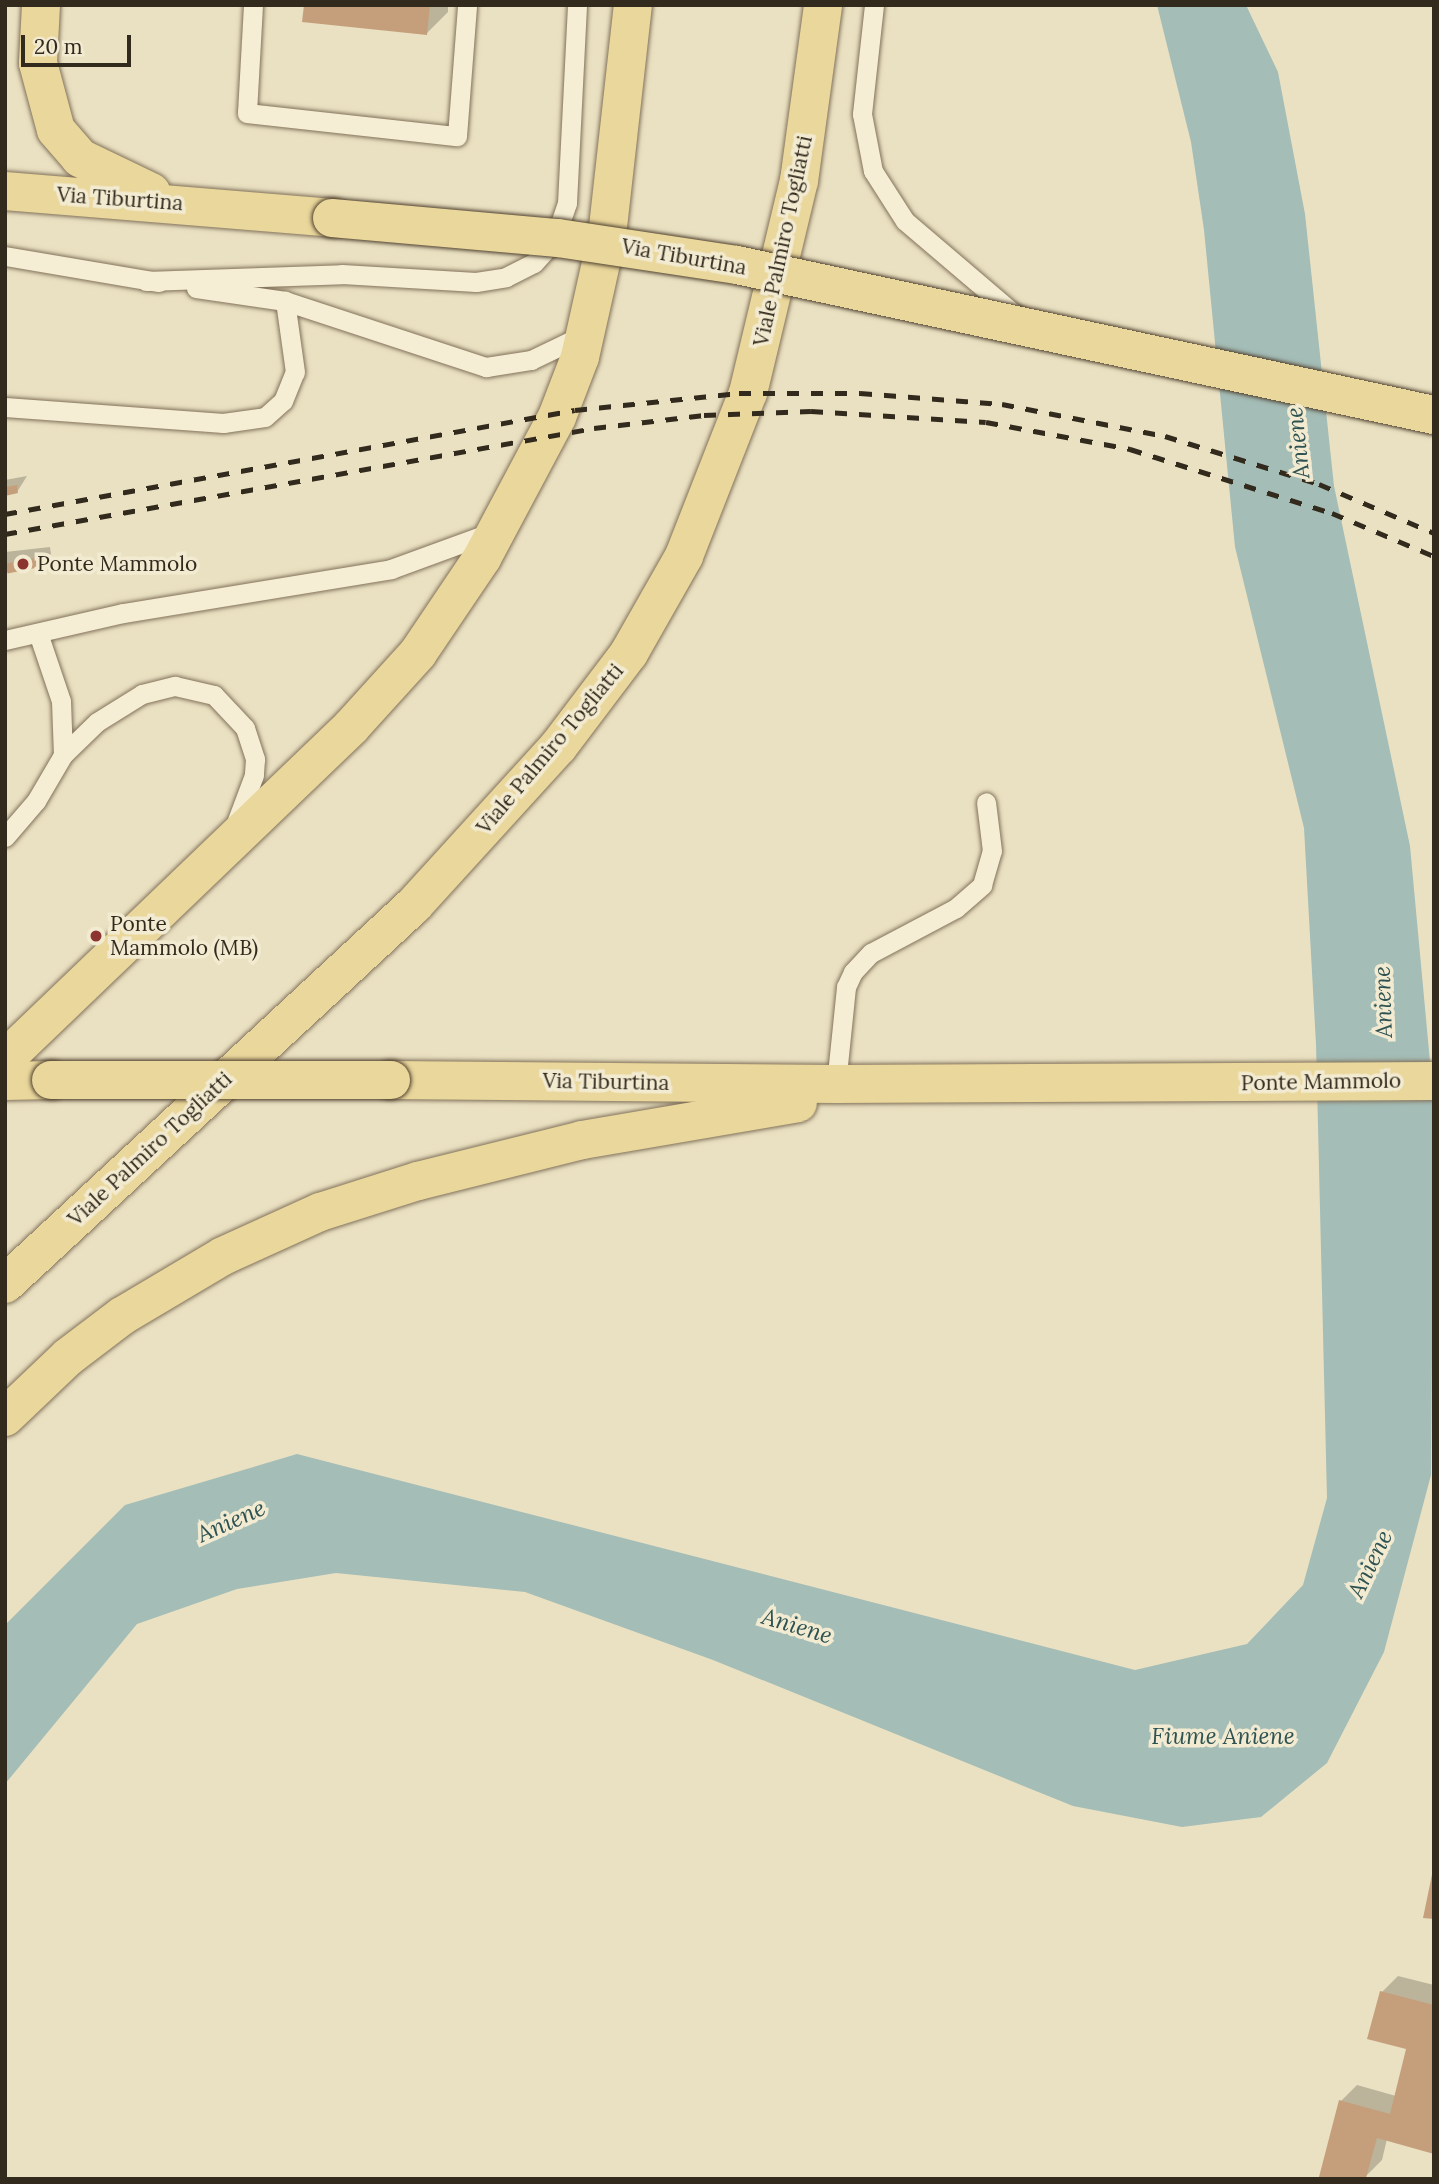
<!DOCTYPE html>
<style>
body{margin:0}
#map{position:relative;width:1439px;height:2184px;overflow:hidden;background:#eae1c2;font-family:Lora,serif}
div>[style]{position:absolute}
.water>*{inset:0;background:#a4bdb7}
.shadow>*{inset:0;background:#0003}
.building>*{inset:0;background:#c59f7b;transform-origin:0 0}
.roads{filter:drop-shadow(0 0 2px #82725b) drop-shadow(0 0 2px #82725b)}
.lane>*{height:19px;margin:-9.5px;padding:0 9.5px;transform-origin:9.5px;border-radius:9.5px;background:#f5eed4}
.primary>*{height:38px;margin:-19px;padding:0 19px;transform-origin:19px;border-radius:19px;background:#ead79c}
.rail>*{height:5px;margin-top:-2.5px;transform-origin:0;background:repeating-linear-gradient(90deg,#332a1e 0 12px,transparent 0 24px)}
.bridges{filter:drop-shadow(0 0 2px #50412f) drop-shadow(0 0 2px #50412f)}
.primary-bridge>*{height:38px;margin:-19px;padding:0 19px;transform-origin:19px;border-radius:19px;background:#ead79c}
.dots>*{width:19px;height:19px;translate:-50% -50%;box-sizing:border-box;border:4px solid #f2ebd1;border-radius:50%}
span{translate:-50% -50%;white-space:nowrap;text-align:center;line-height:1.15;-webkit-text-stroke:7px #f2ebd1;paint-order:stroke}
.street-label{font-size:21px;color:#332a1e}
.poi-label{font-size:21px;color:#332a1e}
.left{translate:0 -50%;text-align:left}
.water-label{font-size:23px;color:#2e5252;font-style:italic}
.frame{position:absolute;inset:0;border:7px solid #332a1e;pointer-events:none}
.scale{position:absolute;left:21px;top:35px;width:110px;height:32px;box-sizing:border-box;border:4px solid #332a1e;border-top:0;padding-left:9px;font-size:21px;line-height:24px;white-space:nowrap;color:#332a1e;-webkit-text-stroke:5px #f2ebd1;paint-order:stroke}
</style>
<div id="map">
<div class="water">
<div style="clip-path:polygon(1157px 5px,1246px 5px,1278px 72px,1305px 214px,1334px 486px,1410px 846px,1434px 1105px,1431px 1475px,1384px 1652px,1327px 1763px,1261px 1817px,1182px 1827px,1073px 1806px,713px 1660px,525px 1592px,336px 1573px,237px 1589px,137px 1624px,5px 1784px,5px 1625px,125px 1505px,297px 1454px,1135px 1670px,1247px 1644px,1303px 1585px,1327px 1498px,1316px 1044px,1304px 828px,1235px 547px,1204px 230px,1191px 142px)"></div>
</div>
<div class="shadow">
<div style="clip-path:polygon(305px 5px,448px 5px,448px 12px,427px 33px)"></div>
<div style="clip-path:polygon(27px 476px,17px 492px,5px 494px,5px 480px)"></div>
<div style="clip-path:polygon(50px 547px,51px 554px,41px 565px,5px 572px,5px 552px)"></div>
<div style="clip-path:polygon(1398px 1976px,1434px 1985px,1434px 2152px,1387px 2139px,1382px 2160px,1366px 2176px,1341px 2101px,1357px 2085px,1396px 2096px,1409px 2048px,1382px 1992px)"></div>
</div>
<div class="building">
<div style="clip-path:polygon(304px 5px,430px 5px,427px 35px,302px 22px)"></div>
<div style="clip-path:polygon(17px 485px,18px 493px,5px 496px,5px 487px)"></div>
<div style="left:40px;top:557px;width:10px;height:35px;rotate:79deg"></div>
<div style="clip-path:polygon(1434px 1865px,1434px 1919px,1423px 1918px)"></div>
<div style="clip-path:polygon(1380px 1991px,1434px 2005px,1434px 2154px,1377px 2138px,1366px 2178px,1319px 2177px,1339px 2100px,1390px 2114px,1406px 2049px,1367px 2039px)"></div>
</div>
<div class="roads">
<div class="lane">
<div style="left:253px;top:5px;width:108px;rotate:93.2deg"></div>
<div style="left:247px;top:113px;width:211px;rotate:6.3deg"></div>
<div style="left:457px;top:136px;width:131px;rotate:-85.6deg"></div>
<div style="left:874px;top:5px;width:110px;rotate:96.3deg"></div>
<div style="left:862px;top:114px;width:58px;rotate:79.1deg"></div>
<div style="left:873px;top:171px;width:59px;rotate:57.4deg"></div>
<div style="left:905px;top:221px;width:150px;rotate:40.4deg"></div>
<div style="left:5px;top:256px;width:156px;rotate:9.6deg"></div>
<div style="left:146px;top:281px;width:196px;rotate:-2deg"></div>
<div style="left:342px;top:274px;width:134px;rotate:3.4deg"></div>
<div style="left:476px;top:282px;width:30px;rotate:-9deg"></div>
<div style="left:506px;top:277px;width:31px;rotate:-27deg"></div>
<div style="left:534px;top:263px;width:30px;rotate:-48deg"></div>
<div style="left:554px;top:241px;width:40px;rotate:-71.1deg"></div>
<div style="left:567px;top:203px;width:198px;rotate:-87.1deg"></div>
<div style="left:196px;top:288px;width:90px;rotate:8.3deg"></div>
<div style="left:285px;top:301px;width:212px;rotate:18.2deg"></div>
<div style="left:486px;top:367px;width:46px;rotate:-8.8deg"></div>
<div style="left:531px;top:360px;width:60px;rotate:-25.7deg"></div>
<div style="left:5px;top:407px;width:219px;rotate:4.2deg"></div>
<div style="left:223px;top:423px;width:42px;rotate:-8.1deg"></div>
<div style="left:265px;top:417px;width:24px;rotate:-42deg"></div>
<div style="left:283px;top:401px;width:31px;rotate:-68deg"></div>
<div style="left:295px;top:372px;width:72px;rotate:-98deg"></div>
<div style="left:38px;top:633px;width:72px;rotate:71.3deg"></div>
<div style="left:61px;top:701px;width:54px;rotate:87.9deg"></div>
<div style="left:5px;top:640px;width:121px;rotate:-12.9deg"></div>
<div style="left:123px;top:613px;width:272px;rotate:-9.3deg"></div>
<div style="left:391px;top:569px;width:108px;rotate:-20.1deg"></div>
<div style="left:5px;top:837px;width:48px;rotate:-49.3deg"></div>
<div style="left:36px;top:801px;width:53px;rotate:-59.6deg"></div>
<div style="left:63px;top:755px;width:47px;rotate:-44.1deg"></div>
<div style="left:97px;top:722px;width:53px;rotate:-31.9deg"></div>
<div style="left:142px;top:694px;width:34px;rotate:-14deg"></div>
<div style="left:175px;top:686px;width:40px;rotate:13deg"></div>
<div style="left:214px;top:695px;width:45px;rotate:46.8deg"></div>
<div style="left:245px;top:728px;width:33px;rotate:72deg"></div>
<div style="left:255px;top:759px;width:16px;rotate:94deg"></div>
<div style="left:254px;top:775px;width:51px;rotate:110.6deg"></div>
<div style="left:836px;top:1084px;width:98px;rotate:-84.1deg"></div>
<div style="left:846px;top:987px;width:17px;rotate:-65deg"></div>
<div style="left:853px;top:972px;width:26px;rotate:-47deg"></div>
<div style="left:871px;top:953px;width:96px;rotate:-27.9deg"></div>
<div style="left:956px;top:908px;width:35px;rotate:-41deg"></div>
<div style="left:982px;top:885px;width:35px;rotate:-74deg"></div>
<div style="left:992px;top:851px;width:49px;rotate:-97deg"></div>
</div>
<div class="primary">
<div style="left:41px;top:5px;width:58px;rotate:93deg"></div>
<div style="left:38px;top:63px;width:69px;rotate:75deg"></div>
<div style="left:56px;top:130px;width:37px;rotate:49deg"></div>
<div style="left:80px;top:158px;width:79px;rotate:25.6deg"></div>
<div style="left:5px;top:191px;width:328px;rotate:4.7deg"></div>
<div style="left:5px;top:1059px;width:480px;rotate:-43.8deg"></div>
<div style="left:351px;top:727px;width:100px;rotate:-47.8deg"></div>
<div style="left:418px;top:653px;width:115px;rotate:-56deg"></div>
<div style="left:482px;top:558px;width:160px;rotate:-62deg"></div>
<div style="left:557px;top:417px;width:64px;rotate:-69deg"></div>
<div style="left:580px;top:357px;width:124px;rotate:-77.4deg"></div>
<div style="left:607px;top:236px;width:232px;rotate:-83.6deg"></div>
<div style="left:391px;top:1080px;width:445px;rotate:0.5deg"></div>
<div style="left:836px;top:1084px;width:598px;rotate:-0.29deg"></div>
<div style="left:5px;top:1081px;width:46px;rotate:-1.2deg"></div>
<div style="left:5px;top:1284px;width:558px;rotate:-42.82deg"></div>
<div style="left:414px;top:905px;width:214px;rotate:-47.7deg"></div>
<div style="left:558px;top:747px;width:118px;rotate:-52.9deg"></div>
<div style="left:629px;top:653px;width:112px;rotate:-60.4deg"></div>
<div style="left:684px;top:556px;width:175px;rotate:-68.6deg"></div>
<div style="left:748px;top:393px;width:218px;rotate:-76.5deg"></div>
<div style="left:799px;top:181px;width:178px;rotate:-82.2deg"></div>
<div style="left:5px;top:1417px;width:87px;rotate:-43.6deg"></div>
<div style="left:68px;top:1357px;width:68px;rotate:-37.2deg"></div>
<div style="left:122px;top:1316px;width:117px;rotate:-30.7deg"></div>
<div style="left:223px;top:1256px;width:107px;rotate:-24.4deg"></div>
<div style="left:320px;top:1212px;width:103px;rotate:-17.6deg"></div>
<div style="left:418px;top:1181px;width:169px;rotate:-14deg"></div>
<div style="left:582px;top:1140px;width:219px;rotate:-9.7deg"></div>
</div>
</div>
<div class="rail">
<div style="left:5px;top:514px;width:579px;rotate:-10.34deg"></div>
<div style="left:575px;top:410px;width:165px;rotate:-5.9deg"></div>
<div style="left:739px;top:393px;width:121px"></div>
<div style="left:860px;top:393px;width:142px;rotate:4.4deg"></div>
<div style="left:1002px;top:404px;width:166px;rotate:11.1deg"></div>
<div style="left:1165px;top:436px;width:161px;rotate:17.3deg"></div>
<div style="left:1319px;top:484px;width:125px;rotate:23.1deg"></div>
<div style="left:5px;top:534px;width:598px;rotate:-10.2deg"></div>
<div style="left:594px;top:428px;width:111px;rotate:-6.7deg"></div>
<div style="left:704px;top:415px;width:107px;rotate:-2.1deg"></div>
<div style="left:811px;top:411px;width:175px;rotate:3.6deg"></div>
<div style="left:986px;top:422px;width:147px;rotate:10.6deg"></div>
<div style="left:1130px;top:449px;width:212px;rotate:17.6deg"></div>
<div style="left:1332px;top:513px;width:111px;rotate:22.9deg"></div>
</div>
<div class="bridges">
<div class="primary-bridge">
<div style="left:332px;top:218px;width:227px;rotate:5.1deg"></div>
<div style="left:558px;top:238px;width:181px;rotate:8.6deg"></div>
<div style="left:737px;top:265px;width:713px;rotate:12.15deg"></div>
<div style="left:51px;top:1080px;width:340px"></div>
</div>
</div>
<div class="dots">
<div style="left:23px;top:564px;background:#8c3530"></div>
<div style="left:96px;top:936px;background:#8c3530"></div>
</div>
<div class="street-label">
<span style="left:120px;top:199px;rotate:4deg">Via Tiburtina</span>
<span style="left:783px;top:241px;rotate:-78deg">Viale Palmiro Togliatti</span>
<span style="left:684px;top:257px;rotate:10deg">Via Tiburtina</span>
<span style="left:550px;top:749px;rotate:-50deg">Viale Palmiro Togliatti</span>
<span style="left:606px;top:1082px;rotate:1deg">Via Tiburtina</span>
<span style="left:1321px;top:1082px;rotate:-1deg">Ponte Mammolo</span>
<span style="left:150px;top:1149px;rotate:-43deg">Viale Palmiro Togliatti</span>
</div>
<div class="poi-label">
<span class="left" style="left:37px;top:564px">Ponte Mammolo</span>
<span class="left" style="left:110px;top:936px">Ponte<br>Mammolo (MB)</span>
</div>
<div class="water-label">
<span style="left:1298px;top:443px;rotate:-96deg">Aniene</span>
<span style="left:1383px;top:1002px;rotate:-92deg">Aniene</span>
<span style="left:231px;top:1521px;rotate:-24deg">Aniene</span>
<span style="left:1370px;top:1564px;rotate:-64deg">Aniene</span>
<span style="left:797px;top:1626px;rotate:17deg">Aniene</span>
<span style="left:1223px;top:1736px">Fiume Aniene</span>
</div>
<div class="frame"></div>
<div class="scale">20 m</div>
</div>
